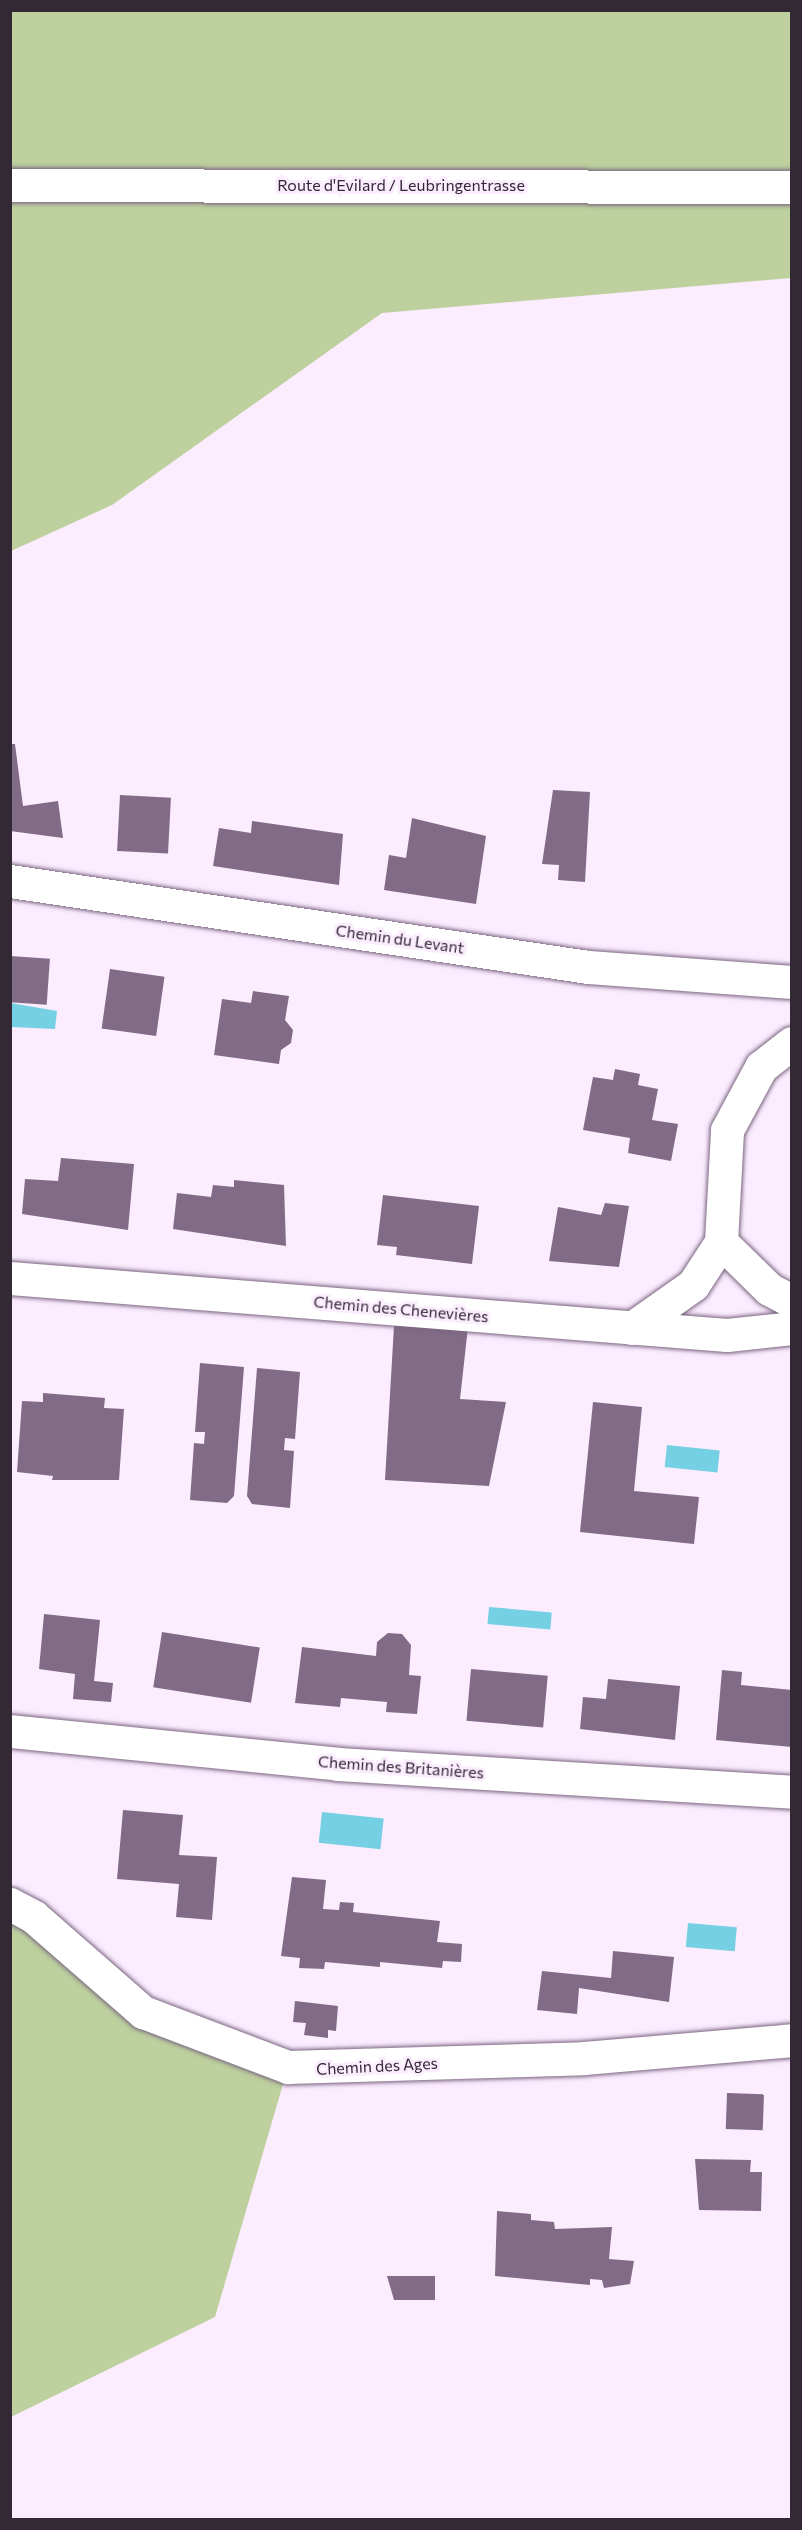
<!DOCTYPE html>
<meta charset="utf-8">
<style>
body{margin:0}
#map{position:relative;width:802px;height:2530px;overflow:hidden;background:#fbecfe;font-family:Commissioner,sans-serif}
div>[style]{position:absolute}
.green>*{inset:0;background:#bdd09e}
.water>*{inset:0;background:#75d0e3;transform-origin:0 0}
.building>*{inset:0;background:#816b86;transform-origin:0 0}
.roads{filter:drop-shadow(0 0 2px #7b6580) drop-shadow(0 0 2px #7b6580)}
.minor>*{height:33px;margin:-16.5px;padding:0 16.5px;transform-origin:16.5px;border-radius:16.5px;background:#fff}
span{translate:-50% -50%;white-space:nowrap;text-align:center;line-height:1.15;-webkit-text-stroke:6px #fbecfe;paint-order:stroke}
.street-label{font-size:16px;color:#322934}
.frame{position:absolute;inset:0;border:12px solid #322934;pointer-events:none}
</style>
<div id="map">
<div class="green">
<div style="clip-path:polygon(10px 11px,791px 11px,791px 278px,382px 313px,112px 505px,11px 551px)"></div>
<div style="clip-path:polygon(11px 1904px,143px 2012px,288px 2067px,215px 2317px,11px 2417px)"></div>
</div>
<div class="water">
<div style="clip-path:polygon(11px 1003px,57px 1011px,55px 1029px,11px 1027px)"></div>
<div style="left:667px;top:1445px;width:53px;height:22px;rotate:6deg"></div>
<div style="left:489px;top:1607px;width:63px;height:17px;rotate:5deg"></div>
<div style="left:322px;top:1812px;width:62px;height:31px;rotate:6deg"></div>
<div style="left:688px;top:1923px;width:49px;height:24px;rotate:5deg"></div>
</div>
<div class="building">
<div style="clip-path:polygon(10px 744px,15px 744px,23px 806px,58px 801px,63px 838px,10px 831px)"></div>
<div style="clip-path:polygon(553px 790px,590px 792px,585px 882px,558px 880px,559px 865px,542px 864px)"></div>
<div style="left:120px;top:795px;width:51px;height:56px;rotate:3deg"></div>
<div style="clip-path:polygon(412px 818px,486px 836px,476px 904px,384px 890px,389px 855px,406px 858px)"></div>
<div style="clip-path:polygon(252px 821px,343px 834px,339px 885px,213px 866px,219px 828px,251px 833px)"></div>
<div style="left:10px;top:956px;width:40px;height:46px;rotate:4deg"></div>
<div style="left:110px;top:969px;width:55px;height:60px;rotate:8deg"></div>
<div style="clip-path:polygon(253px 991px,289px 996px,285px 1020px,293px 1030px,291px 1043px,281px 1050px,279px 1064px,214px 1055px,222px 999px,251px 1003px)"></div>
<div style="clip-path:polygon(615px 1069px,640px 1074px,638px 1085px,658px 1089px,652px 1120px,678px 1124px,671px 1161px,628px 1153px,630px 1138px,583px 1130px,593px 1077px,613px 1080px)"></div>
<div style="clip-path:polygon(61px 1158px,134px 1164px,128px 1230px,22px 1214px,25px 1179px,58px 1181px)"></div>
<div style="clip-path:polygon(234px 1180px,284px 1185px,286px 1246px,173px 1229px,177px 1193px,211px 1197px,213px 1185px,234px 1187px)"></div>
<div style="clip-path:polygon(383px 1195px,479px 1206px,472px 1264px,396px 1255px,397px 1247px,377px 1245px)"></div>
<div style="clip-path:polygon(605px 1203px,629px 1206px,619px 1267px,549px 1261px,558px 1207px,601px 1215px)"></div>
<div style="clip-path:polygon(394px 1326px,468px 1327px,460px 1399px,506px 1402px,489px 1486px,385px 1480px)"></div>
<div style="clip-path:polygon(200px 1363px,244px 1367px,234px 1496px,227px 1503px,190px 1500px,194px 1443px,204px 1444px,205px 1432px,195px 1432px)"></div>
<div style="clip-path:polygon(257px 1368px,300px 1372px,295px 1439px,285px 1438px,284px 1450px,294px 1451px,290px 1508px,252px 1504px,247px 1496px)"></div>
<div style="clip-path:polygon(43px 1393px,105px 1398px,104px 1408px,124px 1409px,119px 1480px,52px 1480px,53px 1476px,17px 1472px,22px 1401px,43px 1402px)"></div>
<div style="clip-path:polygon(593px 1402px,642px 1407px,634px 1491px,699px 1497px,694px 1544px,580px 1532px)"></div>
<div style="clip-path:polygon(44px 1614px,100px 1620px,94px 1681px,113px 1683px,111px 1702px,73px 1699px,75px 1674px,39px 1669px)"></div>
<div style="left:162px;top:1632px;width:99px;height:56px;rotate:9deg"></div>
<div style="clip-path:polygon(388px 1633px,402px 1634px,411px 1645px,409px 1675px,421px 1676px,417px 1714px,386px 1712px,387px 1702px,341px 1698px,340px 1707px,295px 1703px,302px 1647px,376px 1656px,377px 1642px)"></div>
<div style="left:471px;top:1669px;width:77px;height:52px;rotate:5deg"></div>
<div style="clip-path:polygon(722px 1670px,742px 1672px,741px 1685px,792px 1690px,792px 1747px,716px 1740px)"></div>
<div style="clip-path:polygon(608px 1679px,680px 1686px,675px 1740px,580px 1729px,583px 1697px,606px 1699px)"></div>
<div style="clip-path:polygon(123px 1810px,183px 1815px,179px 1855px,217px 1857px,212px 1920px,176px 1917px,179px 1884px,117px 1879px)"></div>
<div style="clip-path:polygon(292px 1877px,326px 1880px,323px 1909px,339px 1910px,340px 1902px,354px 1903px,353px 1912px,440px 1921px,437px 1942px,462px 1944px,461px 1962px,443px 1961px,442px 1968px,380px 1962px,380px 1967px,325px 1962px,324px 1969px,299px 1968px,300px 1958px,281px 1956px)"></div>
<div style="clip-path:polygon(613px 1951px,674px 1957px,669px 2002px,579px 1988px,577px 2014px,537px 2010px,542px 1971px,611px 1978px)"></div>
<div style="clip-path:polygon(295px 2001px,338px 2006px,336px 2031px,328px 2030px,328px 2038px,304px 2035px,306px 2023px,293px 2022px)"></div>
<div style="left:727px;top:2093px;width:37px;height:36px;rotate:2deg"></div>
<div style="clip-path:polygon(695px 2159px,751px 2160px,750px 2172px,762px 2172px,761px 2211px,699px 2210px)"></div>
<div style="clip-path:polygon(497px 2211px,531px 2214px,531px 2220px,554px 2222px,555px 2229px,612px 2227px,609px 2259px,634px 2261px,630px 2284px,604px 2288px,602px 2280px,590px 2279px,590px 2285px,495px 2276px)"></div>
<div style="clip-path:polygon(387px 2276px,435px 2276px,435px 2300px,394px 2300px)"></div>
</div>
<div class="roads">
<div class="minor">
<div style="left:10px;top:185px;width:782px;rotate:0.15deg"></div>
<div style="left:10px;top:881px;width:584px;rotate:8.46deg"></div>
<div style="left:588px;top:967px;width:205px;rotate:4.2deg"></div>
<div style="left:721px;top:1242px;width:67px;rotate:44.4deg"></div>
<div style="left:769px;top:1289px;width:26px;rotate:28deg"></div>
<div style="left:10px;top:1278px;width:719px;rotate:4.55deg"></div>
<div style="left:727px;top:1335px;width:65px;rotate:-6.1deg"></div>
<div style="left:632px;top:1328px;width:75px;rotate:-35.2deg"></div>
<div style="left:693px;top:1285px;width:51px;rotate:-56.9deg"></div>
<div style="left:721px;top:1242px;width:112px;rotate:-86.9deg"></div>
<div style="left:727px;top:1130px;width:72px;rotate:-61.6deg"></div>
<div style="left:761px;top:1067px;width:39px;rotate:-38deg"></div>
<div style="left:10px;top:1731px;width:330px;rotate:5.7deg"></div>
<div style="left:338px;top:1764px;width:455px;rotate:3.5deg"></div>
<div style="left:10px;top:1904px;width:27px;rotate:28deg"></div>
<div style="left:34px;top:1917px;width:145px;rotate:41.1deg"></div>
<div style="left:143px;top:2012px;width:155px;rotate:20.8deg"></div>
<div style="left:288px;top:2067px;width:296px;rotate:-1.7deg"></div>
<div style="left:584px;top:2058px;width:209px;rotate:-4.9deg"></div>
</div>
</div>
<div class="street-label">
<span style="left:401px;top:185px">Route d'Evilard / Leubringentrasse</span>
<span style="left:400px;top:939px;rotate:8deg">Chemin du Levant</span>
<span style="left:401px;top:1309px;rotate:5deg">Chemin des Chenevières</span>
<span style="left:401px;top:1767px;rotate:4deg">Chemin des Britanières</span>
<span style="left:377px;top:2066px;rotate:-3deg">Chemin des Ages</span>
</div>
<div class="frame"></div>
</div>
